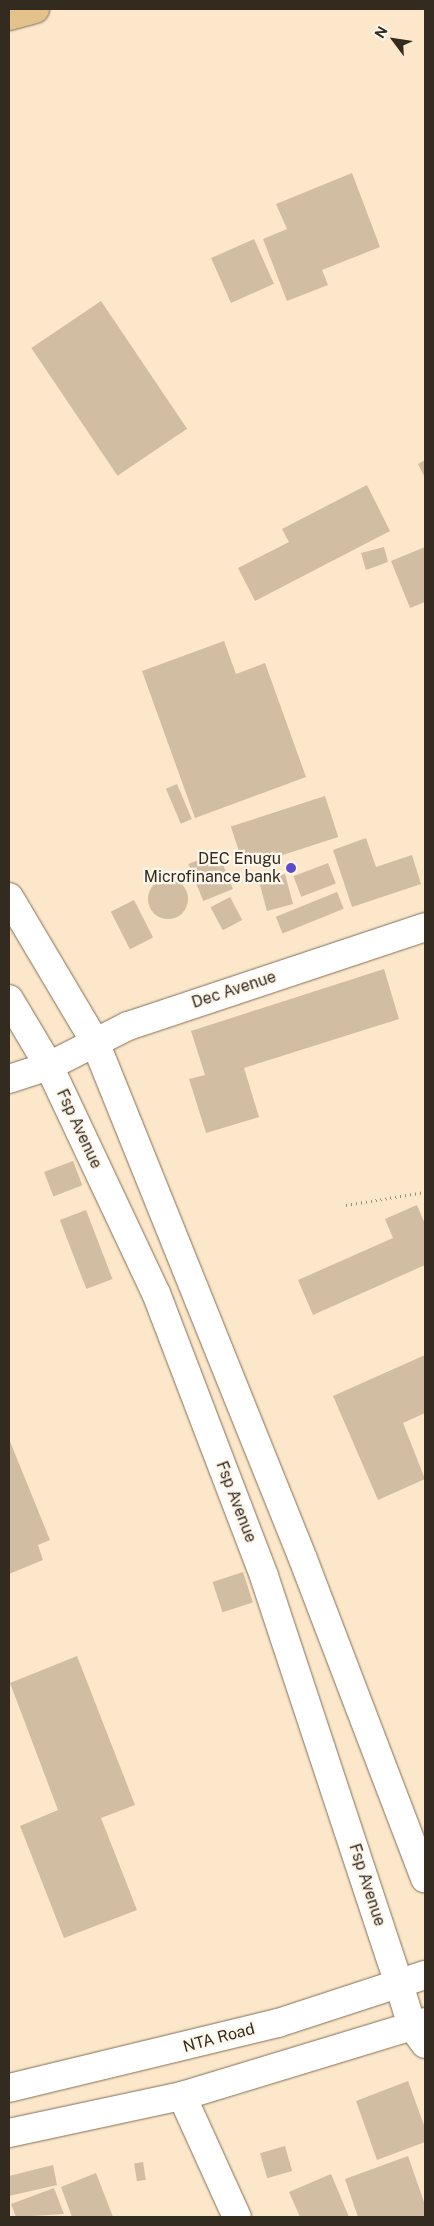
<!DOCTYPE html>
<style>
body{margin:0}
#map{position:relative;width:434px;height:2226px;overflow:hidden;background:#fce7ca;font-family:"Public Sans",sans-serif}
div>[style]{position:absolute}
.building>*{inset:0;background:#d1bda1;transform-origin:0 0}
.round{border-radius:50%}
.path>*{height:3px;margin-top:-1.5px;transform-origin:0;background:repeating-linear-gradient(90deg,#9d8e7a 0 1px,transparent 0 5px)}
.roads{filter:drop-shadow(0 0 1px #826f56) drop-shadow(0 0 1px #826f56)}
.street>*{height:28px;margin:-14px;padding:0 14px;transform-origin:14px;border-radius:14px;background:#fff}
.secondary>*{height:28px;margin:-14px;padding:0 14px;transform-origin:14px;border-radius:14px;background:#fff}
.primary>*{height:28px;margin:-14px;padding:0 14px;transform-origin:14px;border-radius:14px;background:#e4c28c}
.dots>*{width:14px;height:14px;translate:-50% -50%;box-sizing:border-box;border:2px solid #fff7eb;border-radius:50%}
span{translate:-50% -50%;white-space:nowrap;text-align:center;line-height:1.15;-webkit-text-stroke:4.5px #fff7eb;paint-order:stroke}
.poi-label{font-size:16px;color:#332b20}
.right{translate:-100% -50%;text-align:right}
.street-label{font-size:16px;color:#332b20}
.frame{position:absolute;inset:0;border:10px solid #332b20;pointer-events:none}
.north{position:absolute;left:369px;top:15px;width:50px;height:50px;-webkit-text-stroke:4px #fff7eb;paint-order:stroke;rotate:301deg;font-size:14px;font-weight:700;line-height:20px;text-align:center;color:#332b20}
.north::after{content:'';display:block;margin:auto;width:18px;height:22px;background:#332b20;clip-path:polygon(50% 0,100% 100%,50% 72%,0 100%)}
</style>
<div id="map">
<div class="building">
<div style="clip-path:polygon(352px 173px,380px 247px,322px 270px,328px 285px,287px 301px,263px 239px,287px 229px,276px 204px)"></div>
<div style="left:254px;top:239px;width:49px;height:47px;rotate:66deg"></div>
<div style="left:101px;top:301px;width:154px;height:84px;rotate:56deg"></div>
<div style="clip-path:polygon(425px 460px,425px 478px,418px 464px)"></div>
<div style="clip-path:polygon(367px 485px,390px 531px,255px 601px,238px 568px,289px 542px,282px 529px)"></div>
<div style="clip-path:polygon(384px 547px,388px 562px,366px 570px,361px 553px)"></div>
<div style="clip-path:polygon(425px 547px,425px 602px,410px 608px,391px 561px)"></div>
<div style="clip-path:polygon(224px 641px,236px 674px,265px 663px,306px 777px,195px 818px,142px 671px)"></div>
<div style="left:177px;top:784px;width:38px;height:12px;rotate:67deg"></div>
<div style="left:325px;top:796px;width:43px;height:99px;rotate:72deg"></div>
<div style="clip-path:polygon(366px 838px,376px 867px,412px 855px,421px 884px,352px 907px,333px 850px)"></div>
<div style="left:218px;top:852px;width:40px;height:32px;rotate:68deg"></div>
<div style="left:328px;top:863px;width:22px;height:37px;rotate:69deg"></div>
<div style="left:285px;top:874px;width:31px;height:27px;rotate:75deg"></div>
<div class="round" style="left:148px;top:879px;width:40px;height:40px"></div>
<div style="left:337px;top:892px;width:18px;height:66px;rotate:68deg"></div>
<div style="left:230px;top:897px;width:26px;height:22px;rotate:62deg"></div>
<div style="left:134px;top:900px;width:42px;height:26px;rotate:63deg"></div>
<div style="clip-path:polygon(384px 969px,399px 1019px,244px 1068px,259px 1117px,206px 1133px,189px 1079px,205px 1075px,191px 1031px)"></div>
<div style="left:73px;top:1161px;width:26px;height:31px;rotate:69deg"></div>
<div style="clip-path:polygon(417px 1205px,425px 1224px,425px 1265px,313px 1315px,298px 1280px,393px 1238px,385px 1219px)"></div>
<div style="left:86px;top:1210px;width:74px;height:28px;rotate:69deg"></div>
<div style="clip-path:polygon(425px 1355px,425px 1413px,403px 1423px,425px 1479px,378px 1500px,333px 1396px)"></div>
<div style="clip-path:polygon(9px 1439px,50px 1540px,38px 1545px,43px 1560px,9px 1574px)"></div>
<div style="left:243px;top:1572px;width:32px;height:32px;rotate:72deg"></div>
<div style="clip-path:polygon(77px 1656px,135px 1805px,101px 1818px,137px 1910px,64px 1938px,20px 1826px,58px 1810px,10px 1683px)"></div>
<div style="clip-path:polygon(408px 2081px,425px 2128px,425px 2142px,377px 2160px,356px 2101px)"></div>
<div style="left:285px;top:2146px;width:26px;height:26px;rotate:74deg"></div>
<div style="clip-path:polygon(408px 2156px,425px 2205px,425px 2217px,358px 2217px,345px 2179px)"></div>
<div style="left:143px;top:2162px;width:18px;height:9px;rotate:81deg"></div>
<div style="clip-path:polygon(53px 2165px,57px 2185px,9px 2196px,9px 2176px)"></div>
<div style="clip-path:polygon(96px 2173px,113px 2217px,72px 2217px,61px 2187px)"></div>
<div style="clip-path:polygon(331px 2174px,349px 2217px,300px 2217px,289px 2192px)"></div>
<div style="clip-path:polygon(54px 2188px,64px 2214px,16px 2217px,11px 2204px)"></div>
</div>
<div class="path">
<div style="left:346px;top:1205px;width:80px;rotate:-9.3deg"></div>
</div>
<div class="roads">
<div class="street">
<div style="left:9px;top:1079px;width:42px;rotate:-18deg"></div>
<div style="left:49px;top:1066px;width:89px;rotate:-26.9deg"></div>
<div style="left:128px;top:1026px;width:313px;rotate:-18.4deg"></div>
<div style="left:399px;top:1984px;width:44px;rotate:72.8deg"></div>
<div style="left:412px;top:2026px;width:22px;rotate:54deg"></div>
<div style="left:182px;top:2096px;width:133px;rotate:65.6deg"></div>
</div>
<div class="secondary">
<div style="left:9px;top:897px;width:169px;rotate:59.3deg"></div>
<div style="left:95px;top:1042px;width:557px;rotate:68.08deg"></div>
<div style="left:303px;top:1559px;width:342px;rotate:69.1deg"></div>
<div style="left:9px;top:999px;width:78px;rotate:59.2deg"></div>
<div style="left:49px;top:1066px;width:251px;rotate:64.8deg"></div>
<div style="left:156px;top:1293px;width:303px;rotate:69.1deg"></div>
<div style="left:264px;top:1576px;width:430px;rotate:71.7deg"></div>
<div style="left:9px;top:2088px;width:277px;rotate:-13.6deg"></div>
<div style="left:278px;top:2023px;width:155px;rotate:-18.1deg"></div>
<div style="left:9px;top:2133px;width:177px;rotate:-12.1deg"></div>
<div style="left:182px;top:2096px;width:254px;rotate:-16.9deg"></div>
</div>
<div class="primary">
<div style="left:9px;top:16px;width:27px;rotate:-15deg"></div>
</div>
</div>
<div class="dots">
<div style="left:291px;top:868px;background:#5c4ec7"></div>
</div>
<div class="poi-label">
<span class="right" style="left:281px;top:868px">DEC Enugu<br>Microfinance bank</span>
</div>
<div class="street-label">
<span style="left:234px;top:990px;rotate:-18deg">Dec Avenue</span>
<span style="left:79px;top:1129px;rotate:65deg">Fsp Avenue</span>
<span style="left:236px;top:1502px;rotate:69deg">Fsp Avenue</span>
<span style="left:367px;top:1885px;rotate:72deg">Fsp Avenue</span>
<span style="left:219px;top:2038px;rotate:-15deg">NTA Road</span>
</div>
<div class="frame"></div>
<div class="north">N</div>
</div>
